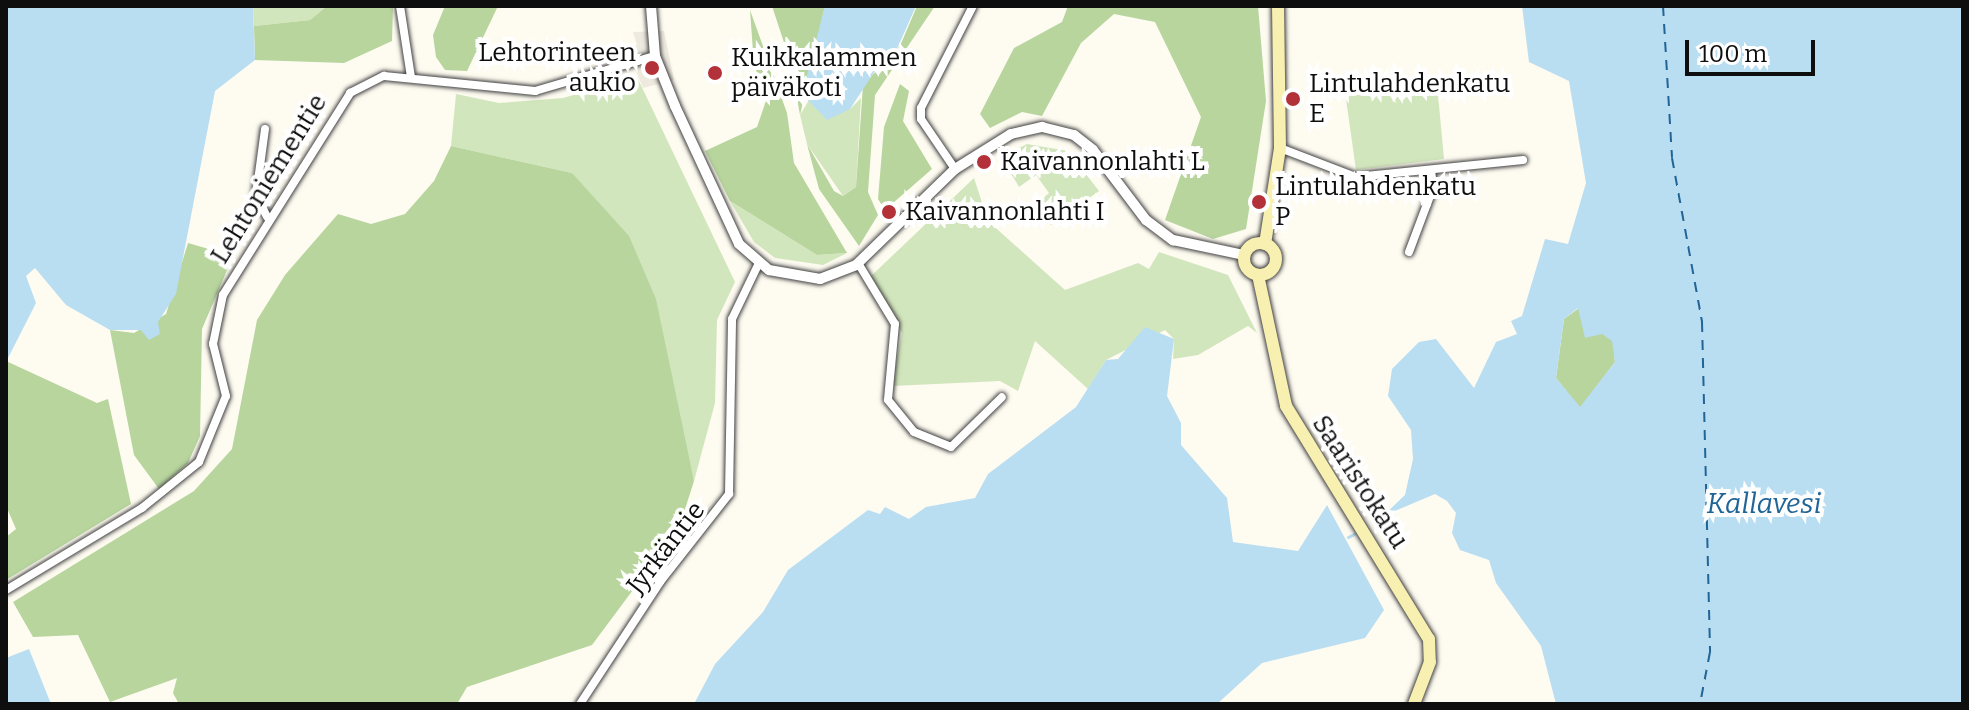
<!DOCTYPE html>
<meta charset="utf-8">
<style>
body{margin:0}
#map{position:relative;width:1969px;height:710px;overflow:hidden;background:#fefbf1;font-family:Bitter,serif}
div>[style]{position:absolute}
.green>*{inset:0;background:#d2e6bd}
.forest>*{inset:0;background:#b7d59d}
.plaza>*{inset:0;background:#eeeae0}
.water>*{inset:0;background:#b9ddf1}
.stream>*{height:3px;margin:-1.5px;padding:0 1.5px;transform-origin:1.5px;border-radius:1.5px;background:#b9ddf1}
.ferry>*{height:2px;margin-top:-1px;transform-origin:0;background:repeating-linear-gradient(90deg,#216496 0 10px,transparent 0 18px)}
.roads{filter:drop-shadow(0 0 2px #414141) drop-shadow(0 0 2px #414141)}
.minor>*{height:8px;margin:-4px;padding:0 4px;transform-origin:4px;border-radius:4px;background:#fff}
.tertiary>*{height:10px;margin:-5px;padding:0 5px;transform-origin:5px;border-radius:5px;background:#fff}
.secondary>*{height:12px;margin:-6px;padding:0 6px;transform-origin:6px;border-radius:6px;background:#f8f0b1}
.secondary>.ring{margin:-6px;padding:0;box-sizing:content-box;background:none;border:12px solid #f8f0b1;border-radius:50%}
.dots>*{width:22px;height:22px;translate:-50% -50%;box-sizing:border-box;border:4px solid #fff;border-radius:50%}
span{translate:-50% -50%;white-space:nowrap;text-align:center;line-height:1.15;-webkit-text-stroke:8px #fff;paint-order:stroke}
.poi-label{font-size:26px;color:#0e0e0e}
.right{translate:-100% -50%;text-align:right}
.left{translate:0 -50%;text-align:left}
.street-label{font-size:26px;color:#0e0e0e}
.water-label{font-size:28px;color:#216496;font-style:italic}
.frame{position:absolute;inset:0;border:8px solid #0e0e0e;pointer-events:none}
.scale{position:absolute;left:1685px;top:40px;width:130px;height:36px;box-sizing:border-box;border:4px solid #0e0e0e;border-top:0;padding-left:10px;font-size:24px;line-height:28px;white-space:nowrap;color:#0e0e0e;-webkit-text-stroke:6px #fff;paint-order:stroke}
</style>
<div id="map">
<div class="green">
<div style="clip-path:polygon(253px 6px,327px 6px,310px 20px,254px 26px)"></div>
<div style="clip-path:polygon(637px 77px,735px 282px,717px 320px,715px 403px,694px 481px,674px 396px,572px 173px,451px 146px,456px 94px,499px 103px,563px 98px)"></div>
<div style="clip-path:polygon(1345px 92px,1438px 95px,1444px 159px,1356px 170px)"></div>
<div style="clip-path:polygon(861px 98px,856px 187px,843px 196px,807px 144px,800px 115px,809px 100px,818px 109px,850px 109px)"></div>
<div style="clip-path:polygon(1027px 144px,1068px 151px,1099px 191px,1051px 225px,1041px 200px,1049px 193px,1036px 175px,1019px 187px,1001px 157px)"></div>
<div style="clip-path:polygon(974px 178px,988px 221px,1065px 290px,1138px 263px,1149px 269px,1159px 252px,1228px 275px,1257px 333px,1248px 326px,1198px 355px,1173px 359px,1174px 339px,1165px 330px,1106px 360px,1088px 389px,1035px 341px,1018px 391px,1000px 381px,892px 386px,902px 333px,870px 277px)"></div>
<div style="clip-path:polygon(730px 201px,817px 255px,847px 253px,823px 265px,775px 258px,754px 242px)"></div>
</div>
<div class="forest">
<div style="clip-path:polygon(327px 6px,393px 6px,392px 41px,344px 63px,255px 60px,254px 26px,310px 20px)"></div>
<div style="clip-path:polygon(445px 6px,498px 6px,467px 71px,445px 70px,436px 57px,433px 35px)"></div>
<div style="clip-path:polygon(772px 6px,825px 6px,800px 115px,791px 64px)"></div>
<div style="clip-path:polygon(917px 6px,935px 6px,875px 95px,868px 192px,878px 215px,859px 246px,819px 189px,807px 144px,834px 191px,843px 196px,856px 187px,863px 85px,900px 46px)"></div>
<div style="clip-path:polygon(1068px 6px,1258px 6px,1266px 101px,1246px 229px,1213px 239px,1165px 220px,1201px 117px,1155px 22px,1114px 14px,1081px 43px,1042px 116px,1022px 112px,990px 128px,980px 114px,1014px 48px,1062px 22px)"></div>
<div style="clip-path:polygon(750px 10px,787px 113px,794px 163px,847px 253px,817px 255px,730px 201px,705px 151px,757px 127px,767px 98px,754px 65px)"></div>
<div style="clip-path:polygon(900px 84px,909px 91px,903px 121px,932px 169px,885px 210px,878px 199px,884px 127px)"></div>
<div style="clip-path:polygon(451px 146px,572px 173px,629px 236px,656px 299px,694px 481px,679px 528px,592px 645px,467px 687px,457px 704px,179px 704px,173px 693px,177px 678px,110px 702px,78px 635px,33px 637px,13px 602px,194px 491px,232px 449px,257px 320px,285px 275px,338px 214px,371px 224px,405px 214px,434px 181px)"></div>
<div style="clip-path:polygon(188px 243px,233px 256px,202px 329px,200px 436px,188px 463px,159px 489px,134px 455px,110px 330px,134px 333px,166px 314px)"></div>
<div style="clip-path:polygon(1579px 308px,1613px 341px,1615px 362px,1580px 408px,1556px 378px,1564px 319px)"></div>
<div style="clip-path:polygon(6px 361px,97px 403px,108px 399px,131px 504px,6px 580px,6px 537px,16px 529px,6px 506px)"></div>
</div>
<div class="plaza">
<div style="clip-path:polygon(664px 31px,674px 80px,643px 88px,627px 49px,637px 45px,633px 32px)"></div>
</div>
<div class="water">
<div style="clip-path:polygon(6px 6px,253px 6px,255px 60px,215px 91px,176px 294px,158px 322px,160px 334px,149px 340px,141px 330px,110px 330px,66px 305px,35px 268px,26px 276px,36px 303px,6px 362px)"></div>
<div style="clip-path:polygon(825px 6px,916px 6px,889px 67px,875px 71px,850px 109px,827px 120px,802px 94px)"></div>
<div style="clip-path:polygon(evenodd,1522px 6px,1963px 6px,1963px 704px,1556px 704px,1541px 646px,1496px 583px,1489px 560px,1460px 550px,1452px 533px,1456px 513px,1447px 501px,1435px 494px,1383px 516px,1405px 495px,1413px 459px,1411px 430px,1388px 396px,1392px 369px,1419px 342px,1436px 339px,1474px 388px,1496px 342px,1517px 334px,1511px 321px,1522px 316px,1545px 239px,1568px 244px,1586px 183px,1569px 81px,1529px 62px,1522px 6px,1578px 308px,1585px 338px,1602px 334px,1612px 341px,1615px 362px,1580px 407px,1556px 378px,1564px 319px,1578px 308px)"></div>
<div style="clip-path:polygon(1145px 327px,1174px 339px,1167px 396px,1181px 423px,1181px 445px,1227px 498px,1233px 542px,1298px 551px,1327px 505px,1384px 610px,1365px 638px,1262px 663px,1217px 704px,694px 704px,715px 664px,763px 612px,788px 570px,868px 510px,880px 514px,885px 507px,909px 519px,926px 507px,975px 498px,988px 474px,1076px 407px,1106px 360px,1118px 359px)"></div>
<div style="clip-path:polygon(29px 649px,51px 704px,6px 704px,6px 658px)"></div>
</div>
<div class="stream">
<div style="left:1378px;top:522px;width:7px;rotate:-34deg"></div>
<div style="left:1348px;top:537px;width:7px;rotate:-27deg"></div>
</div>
<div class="ferry">
<div style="left:1663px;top:6px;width:152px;rotate:86.6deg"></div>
<div style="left:1672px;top:158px;width:167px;rotate:79.6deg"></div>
<div style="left:1702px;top:322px;width:330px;rotate:88.6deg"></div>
<div style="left:1710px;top:652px;width:53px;rotate:100.9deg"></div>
</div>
<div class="roads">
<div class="minor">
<div style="left:400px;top:6px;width:72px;rotate:81.2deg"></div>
<div style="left:265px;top:129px;width:68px;rotate:97.7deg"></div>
<div style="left:256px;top:196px;width:24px;rotate:62deg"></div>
<div style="left:1280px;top:148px;width:81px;rotate:20.9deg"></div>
<div style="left:1356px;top:177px;width:168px;rotate:-5.8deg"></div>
<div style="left:955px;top:169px;width:60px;rotate:-124.2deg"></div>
<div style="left:921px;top:119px;width:11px;rotate:-90deg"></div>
<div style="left:921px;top:108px;width:114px;rotate:-63deg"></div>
<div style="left:1409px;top:252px;width:68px;rotate:-69.4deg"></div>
<div style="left:1433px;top:188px;width:18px;rotate:-96deg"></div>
<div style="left:858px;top:263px;width:71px;rotate:58.8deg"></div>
<div style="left:895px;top:324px;width:76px;rotate:95.3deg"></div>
<div style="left:888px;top:400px;width:41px;rotate:50.9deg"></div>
<div style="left:914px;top:432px;width:40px;rotate:22deg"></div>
<div style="left:951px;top:447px;width:71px;rotate:-44.4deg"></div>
<div style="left:6px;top:590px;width:159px;rotate:-31.1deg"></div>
<div style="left:142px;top:508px;width:73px;rotate:-38.9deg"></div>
<div style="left:199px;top:462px;width:71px;rotate:-67.8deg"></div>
<div style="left:226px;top:396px;width:54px;rotate:-104deg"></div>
<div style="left:213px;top:344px;width:50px;rotate:-78.5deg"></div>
<div style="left:223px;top:295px;width:239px;rotate:-57.8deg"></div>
<div style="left:350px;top:93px;width:38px;rotate:-27deg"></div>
<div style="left:384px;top:76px;width:152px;rotate:5.7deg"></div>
<div style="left:535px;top:91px;width:125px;rotate:-16.3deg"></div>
<div style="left:580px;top:704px;width:146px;rotate:-56.7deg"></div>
<div style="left:660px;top:582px;width:112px;rotate:-51.9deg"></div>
<div style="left:729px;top:494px;width:175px;rotate:-89deg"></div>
<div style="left:732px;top:319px;width:62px;rotate:-64.3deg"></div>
</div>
<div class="tertiary">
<div style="left:651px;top:6px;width:50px;rotate:85.4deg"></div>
<div style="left:655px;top:56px;width:54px;rotate:68.2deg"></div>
<div style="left:675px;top:106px;width:152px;rotate:65.1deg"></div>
<div style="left:739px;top:244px;width:40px;rotate:41deg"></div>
<div style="left:769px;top:270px;width:52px;rotate:10deg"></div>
<div style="left:820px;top:279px;width:39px;rotate:-21deg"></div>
<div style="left:856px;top:265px;width:138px;rotate:-44.1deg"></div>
<div style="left:955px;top:169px;width:66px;rotate:-32deg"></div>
<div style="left:1011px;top:134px;width:32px;rotate:-13deg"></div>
<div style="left:1042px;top:127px;width:33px;rotate:14deg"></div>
<div style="left:1074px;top:135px;width:24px;rotate:38deg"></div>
<div style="left:1093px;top:150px;width:88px;rotate:52.9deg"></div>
<div style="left:1146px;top:220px;width:34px;rotate:37deg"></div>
<div style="left:1173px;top:240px;width:73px;rotate:11.9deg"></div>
</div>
<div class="secondary">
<div class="ring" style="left:1244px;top:243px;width:20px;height:20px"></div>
<div style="left:1265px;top:244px;width:97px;rotate:-81.1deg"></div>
<div style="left:1280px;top:148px;width:142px;rotate:-90.8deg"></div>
<div style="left:1258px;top:275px;width:134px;rotate:77.9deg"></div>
<div style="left:1286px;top:406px;width:273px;rotate:58.5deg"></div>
<div style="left:1429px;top:639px;width:23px;rotate:88deg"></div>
<div style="left:1430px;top:662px;width:45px;rotate:110.9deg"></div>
</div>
</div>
<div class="dots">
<div style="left:652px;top:68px;background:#b33139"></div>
<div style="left:715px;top:73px;background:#b33139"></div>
<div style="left:1293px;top:99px;background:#b33139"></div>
<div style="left:984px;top:162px;background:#b33139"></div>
<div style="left:1259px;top:202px;background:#b33139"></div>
<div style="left:889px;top:212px;background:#b33139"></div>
</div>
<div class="poi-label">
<span class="right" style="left:636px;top:68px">Lehtorinteen<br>aukio</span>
<span class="left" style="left:731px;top:73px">Kuikkalammen<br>päiväkoti</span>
<span class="left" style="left:1309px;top:99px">Lintulahdenkatu<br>E</span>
<span class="left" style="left:1000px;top:162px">Kaivannonlahti L</span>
<span class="left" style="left:1275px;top:202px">Lintulahdenkatu<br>P</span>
<span class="left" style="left:905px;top:212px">Kaivannonlahti I</span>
</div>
<div class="street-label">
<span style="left:269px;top:179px;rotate:-58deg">Lehtoniementie</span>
<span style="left:1360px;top:482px;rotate:57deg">Saaristokatu</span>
<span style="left:666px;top:548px;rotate:-52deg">Jyrkäntie</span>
</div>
<div class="water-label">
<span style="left:1764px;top:504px">Kallavesi</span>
</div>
<div class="frame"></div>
<div class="scale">100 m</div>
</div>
